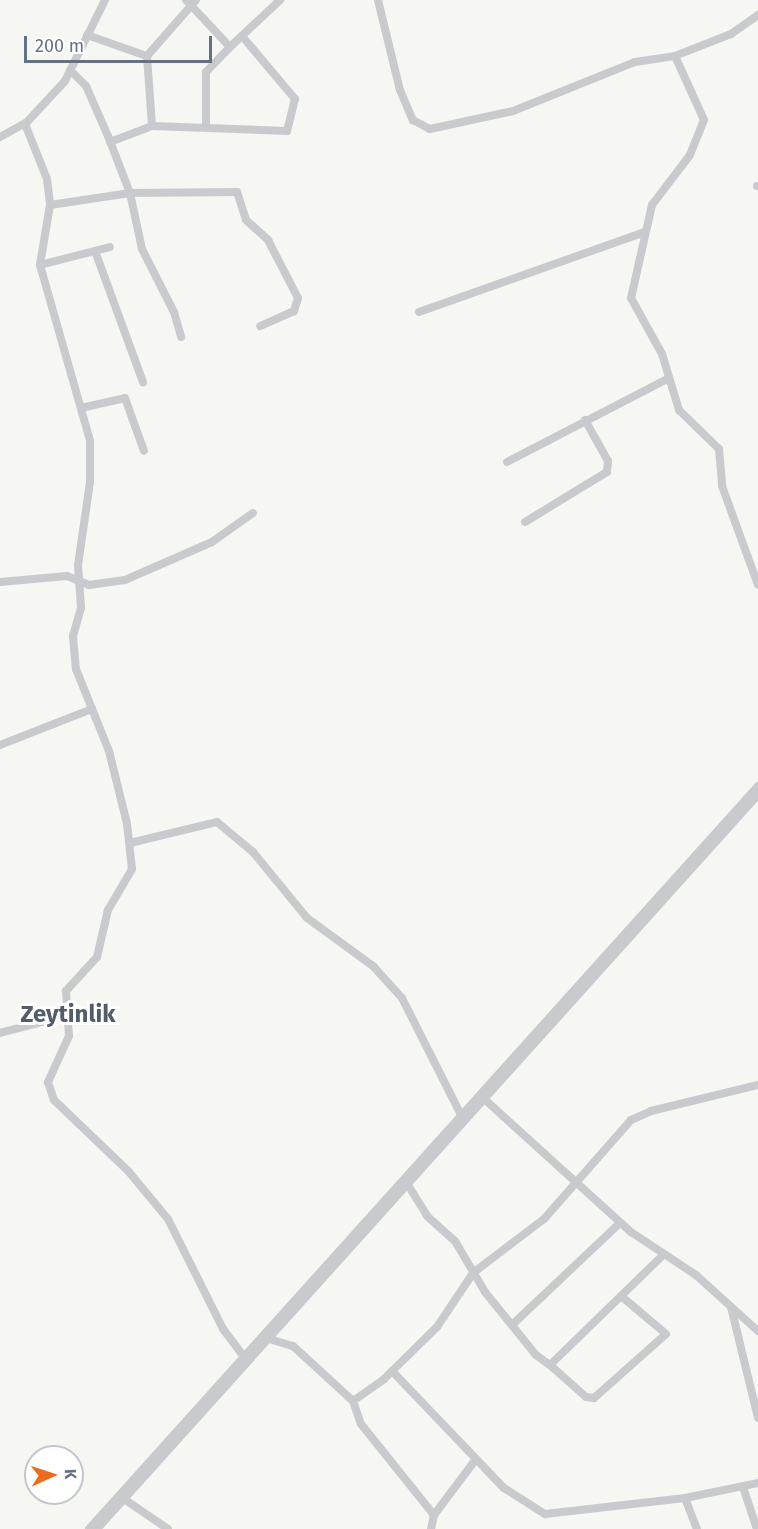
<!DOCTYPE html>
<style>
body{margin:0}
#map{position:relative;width:758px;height:1529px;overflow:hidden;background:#f6f6f2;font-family:"Fira Sans",sans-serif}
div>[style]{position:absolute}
.minor>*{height:8px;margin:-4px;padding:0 4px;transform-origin:4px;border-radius:4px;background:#c8cace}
span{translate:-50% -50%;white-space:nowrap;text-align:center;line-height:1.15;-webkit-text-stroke:6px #fff;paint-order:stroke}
.district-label{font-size:24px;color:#525c6a;font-weight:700}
.north{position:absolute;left:24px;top:1445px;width:60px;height:60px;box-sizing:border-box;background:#fff;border:2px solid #c1c6ce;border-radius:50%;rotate:87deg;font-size:16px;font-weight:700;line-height:24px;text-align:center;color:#647185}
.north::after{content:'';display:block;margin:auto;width:21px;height:27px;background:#eb6c1d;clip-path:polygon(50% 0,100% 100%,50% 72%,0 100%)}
.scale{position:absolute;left:24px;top:36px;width:188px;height:27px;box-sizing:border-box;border:3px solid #647185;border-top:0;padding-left:8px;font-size:18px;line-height:21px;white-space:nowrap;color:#647185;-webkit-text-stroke:4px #fff;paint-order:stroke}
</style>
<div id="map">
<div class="minor">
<div style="left:186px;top:0;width:64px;rotate:46.9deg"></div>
<div style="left:230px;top:47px;width:69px;rotate:-43.2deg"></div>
<div style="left:378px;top:0;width:93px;rotate:76.3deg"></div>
<div style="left:400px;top:90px;width:33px;rotate:67deg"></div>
<div style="left:413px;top:120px;width:19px;rotate:28deg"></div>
<div style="left:430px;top:129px;width:85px;rotate:-12.2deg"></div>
<div style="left:513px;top:111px;width:131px;rotate:-21.9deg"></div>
<div style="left:635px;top:62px;width:40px;rotate:-8.5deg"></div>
<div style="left:758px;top:15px;width:33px;rotate:145deg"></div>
<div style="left:731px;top:34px;width:60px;rotate:158.6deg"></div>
<div style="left:675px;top:56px;width:70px;rotate:65.6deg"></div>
<div style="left:704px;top:120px;width:38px;rotate:112deg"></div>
<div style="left:690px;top:155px;width:63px;rotate:127.2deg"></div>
<div style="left:652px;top:205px;width:95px;rotate:102.7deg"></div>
<div style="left:631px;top:298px;width:64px;rotate:61deg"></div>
<div style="left:662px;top:354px;width:59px;rotate:73.1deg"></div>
<div style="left:679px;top:410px;width:56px;rotate:44.3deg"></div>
<div style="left:719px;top:449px;width:37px;rotate:85deg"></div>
<div style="left:722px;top:486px;width:105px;rotate:70deg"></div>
<div style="left:87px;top:35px;width:64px;rotate:19.3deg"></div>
<div style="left:147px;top:56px;width:74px;rotate:-48.8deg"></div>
<div style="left:147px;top:56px;width:70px;rotate:85.9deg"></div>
<div style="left:70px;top:70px;width:23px;rotate:45deg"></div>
<div style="left:86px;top:86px;width:55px;rotate:66.3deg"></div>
<div style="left:108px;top:136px;width:61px;rotate:68.9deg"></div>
<div style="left:130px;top:193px;width:57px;rotate:77.9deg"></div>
<div style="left:142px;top:249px;width:71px;rotate:63.1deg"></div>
<div style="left:174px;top:312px;width:26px;rotate:74deg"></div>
<div style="left:25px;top:124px;width:59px;rotate:68.2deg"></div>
<div style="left:47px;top:179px;width:26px;rotate:83deg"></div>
<div style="left:50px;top:205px;width:61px;rotate:99.5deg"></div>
<div style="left:40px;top:265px;width:183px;rotate:74.1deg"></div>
<div style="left:90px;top:441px;width:41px;rotate:90deg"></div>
<div style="left:90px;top:482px;width:84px;rotate:98.2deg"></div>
<div style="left:78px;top:565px;width:43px;rotate:86deg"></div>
<div style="left:81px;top:608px;width:29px;rotate:106deg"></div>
<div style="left:73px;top:636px;width:33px;rotate:85deg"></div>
<div style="left:76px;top:669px;width:88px;rotate:68.1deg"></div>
<div style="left:109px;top:751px;width:75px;rotate:76.1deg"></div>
<div style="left:127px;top:824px;width:45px;rotate:83.7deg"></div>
<div style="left:132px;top:869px;width:48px;rotate:120.3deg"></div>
<div style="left:108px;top:910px;width:48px;rotate:103.2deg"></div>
<div style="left:97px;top:957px;width:46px;rotate:132.4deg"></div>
<div style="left:66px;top:991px;width:45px;rotate:86.2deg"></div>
<div style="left:69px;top:1036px;width:51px;rotate:114.5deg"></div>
<div style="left:48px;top:1082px;width:19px;rotate:72deg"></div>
<div style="left:54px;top:1100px;width:104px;rotate:43.8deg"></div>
<div style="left:129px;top:1172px;width:61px;rotate:50.3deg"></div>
<div style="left:168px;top:1219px;width:123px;rotate:63.4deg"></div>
<div style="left:223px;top:1329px;width:35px;rotate:53deg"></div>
<div style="left:206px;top:127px;width:55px;rotate:-90deg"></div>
<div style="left:206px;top:72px;width:35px;rotate:-46deg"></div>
<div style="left:0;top:137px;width:31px;rotate:-29deg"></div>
<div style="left:27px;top:122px;width:56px;rotate:-47.2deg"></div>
<div style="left:65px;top:81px;width:90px;rotate:-63.7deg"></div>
<div style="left:110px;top:142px;width:45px;rotate:-20.9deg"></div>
<div style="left:152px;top:126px;width:135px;rotate:2.1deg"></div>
<div style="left:287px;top:131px;width:33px;rotate:-76deg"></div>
<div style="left:295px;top:99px;width:82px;rotate:-130.1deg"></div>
<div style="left:757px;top:186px;width:1px"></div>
<div style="left:50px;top:205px;width:81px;rotate:-8.5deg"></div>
<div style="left:130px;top:193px;width:107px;rotate:-0.5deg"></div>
<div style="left:237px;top:192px;width:29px;rotate:72deg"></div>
<div style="left:246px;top:220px;width:30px;rotate:42deg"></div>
<div style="left:268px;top:240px;width:65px;rotate:62.7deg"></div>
<div style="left:298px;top:298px;width:14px;rotate:107deg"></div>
<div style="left:294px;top:311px;width:37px;rotate:156deg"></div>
<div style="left:95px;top:251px;width:140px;rotate:69.9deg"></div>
<div style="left:40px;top:265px;width:72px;rotate:-14.4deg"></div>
<div style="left:419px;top:312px;width:240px;rotate:-19.5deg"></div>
<div style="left:81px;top:408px;width:45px;rotate:-12.8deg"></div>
<div style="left:125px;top:398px;width:56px;rotate:70.3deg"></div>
<div style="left:507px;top:462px;width:182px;rotate:-27.4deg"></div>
<div style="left:525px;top:522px;width:96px;rotate:-31.4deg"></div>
<div style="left:607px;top:472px;width:11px;rotate:-85deg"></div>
<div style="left:608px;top:461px;width:47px;rotate:-119.3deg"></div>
<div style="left:0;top:582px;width:67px;rotate:-5.1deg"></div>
<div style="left:67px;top:576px;width:24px;rotate:22deg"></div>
<div style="left:89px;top:585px;width:36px;rotate:-8deg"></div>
<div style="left:125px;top:580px;width:95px;rotate:-23.6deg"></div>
<div style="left:212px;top:542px;width:50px;rotate:-35.3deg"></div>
<div style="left:0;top:745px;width:99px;rotate:-21.4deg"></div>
<div style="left:130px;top:843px;width:89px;rotate:-13.6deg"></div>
<div style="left:217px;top:822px;width:47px;rotate:39.8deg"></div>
<div style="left:253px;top:852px;width:85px;rotate:50.7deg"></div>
<div style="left:307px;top:918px;width:82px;rotate:36deg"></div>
<div style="left:373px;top:966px;width:43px;rotate:47.8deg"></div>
<div style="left:402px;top:998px;width:131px;rotate:63.2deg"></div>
<div style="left:0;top:1033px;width:71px;rotate:-14.6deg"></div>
<div style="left:482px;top:1097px;width:201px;rotate:42.2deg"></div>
<div style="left:631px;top:1232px;width:78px;rotate:33.5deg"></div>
<div style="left:696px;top:1275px;width:84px;rotate:42.1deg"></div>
<div style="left:408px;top:1185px;width:36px;rotate:58deg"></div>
<div style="left:427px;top:1216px;width:38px;rotate:42deg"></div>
<div style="left:455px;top:1241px;width:59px;rotate:59.5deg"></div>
<div style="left:485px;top:1292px;width:81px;rotate:51deg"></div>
<div style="left:536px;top:1355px;width:17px;rotate:36deg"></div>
<div style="left:550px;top:1365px;width:159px;rotate:-44.2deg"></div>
<div style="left:731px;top:1307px;width:114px;rotate:76.3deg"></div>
<div style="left:512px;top:1325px;width:149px;rotate:-43.4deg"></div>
<div style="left:266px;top:1338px;width:28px;rotate:17deg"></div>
<div style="left:293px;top:1346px;width:81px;rotate:42.5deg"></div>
<div style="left:353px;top:1401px;width:38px;rotate:-35deg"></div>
<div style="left:384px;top:1379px;width:74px;rotate:-44.5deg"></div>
<div style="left:437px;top:1327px;width:65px;rotate:-56.3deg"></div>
<div style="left:473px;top:1273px;width:89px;rotate:-37.3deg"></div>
<div style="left:544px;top:1219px;width:132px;rotate:-48.7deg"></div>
<div style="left:631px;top:1120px;width:22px;rotate:-24deg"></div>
<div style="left:651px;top:1111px;width:110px;rotate:-13.7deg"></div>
<div style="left:550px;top:1365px;width:48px;rotate:41.6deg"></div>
<div style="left:586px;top:1397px;width:8px;rotate:7deg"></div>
<div style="left:594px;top:1398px;width:96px;rotate:-41.6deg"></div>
<div style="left:666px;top:1334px;width:59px;rotate:-139.8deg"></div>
<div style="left:392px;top:1371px;width:162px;rotate:46.3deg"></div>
<div style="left:504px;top:1488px;width:49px;rotate:32.4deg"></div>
<div style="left:545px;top:1514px;width:141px;rotate:-6.5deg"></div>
<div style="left:685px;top:1498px;width:75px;rotate:-11.6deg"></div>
<div style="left:353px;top:1401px;width:24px;rotate:71deg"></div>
<div style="left:361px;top:1424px;width:117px;rotate:51.3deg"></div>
<div style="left:434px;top:1515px;width:14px;rotate:102deg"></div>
<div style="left:743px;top:1487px;width:44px;rotate:71.6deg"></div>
<div style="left:685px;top:1498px;width:33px;rotate:69deg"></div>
<div style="left:124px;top:1499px;width:53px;rotate:34.3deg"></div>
<div style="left:434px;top:1515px;width:70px;rotate:-53.1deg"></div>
<div style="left:89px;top:1529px;width:1000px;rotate:-48deg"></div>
<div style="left:97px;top:1529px;width:988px;rotate:-48deg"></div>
</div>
<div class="district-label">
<span style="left:68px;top:1015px">Zeytinlik</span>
</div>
<div class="north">K</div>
<div class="scale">200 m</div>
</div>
